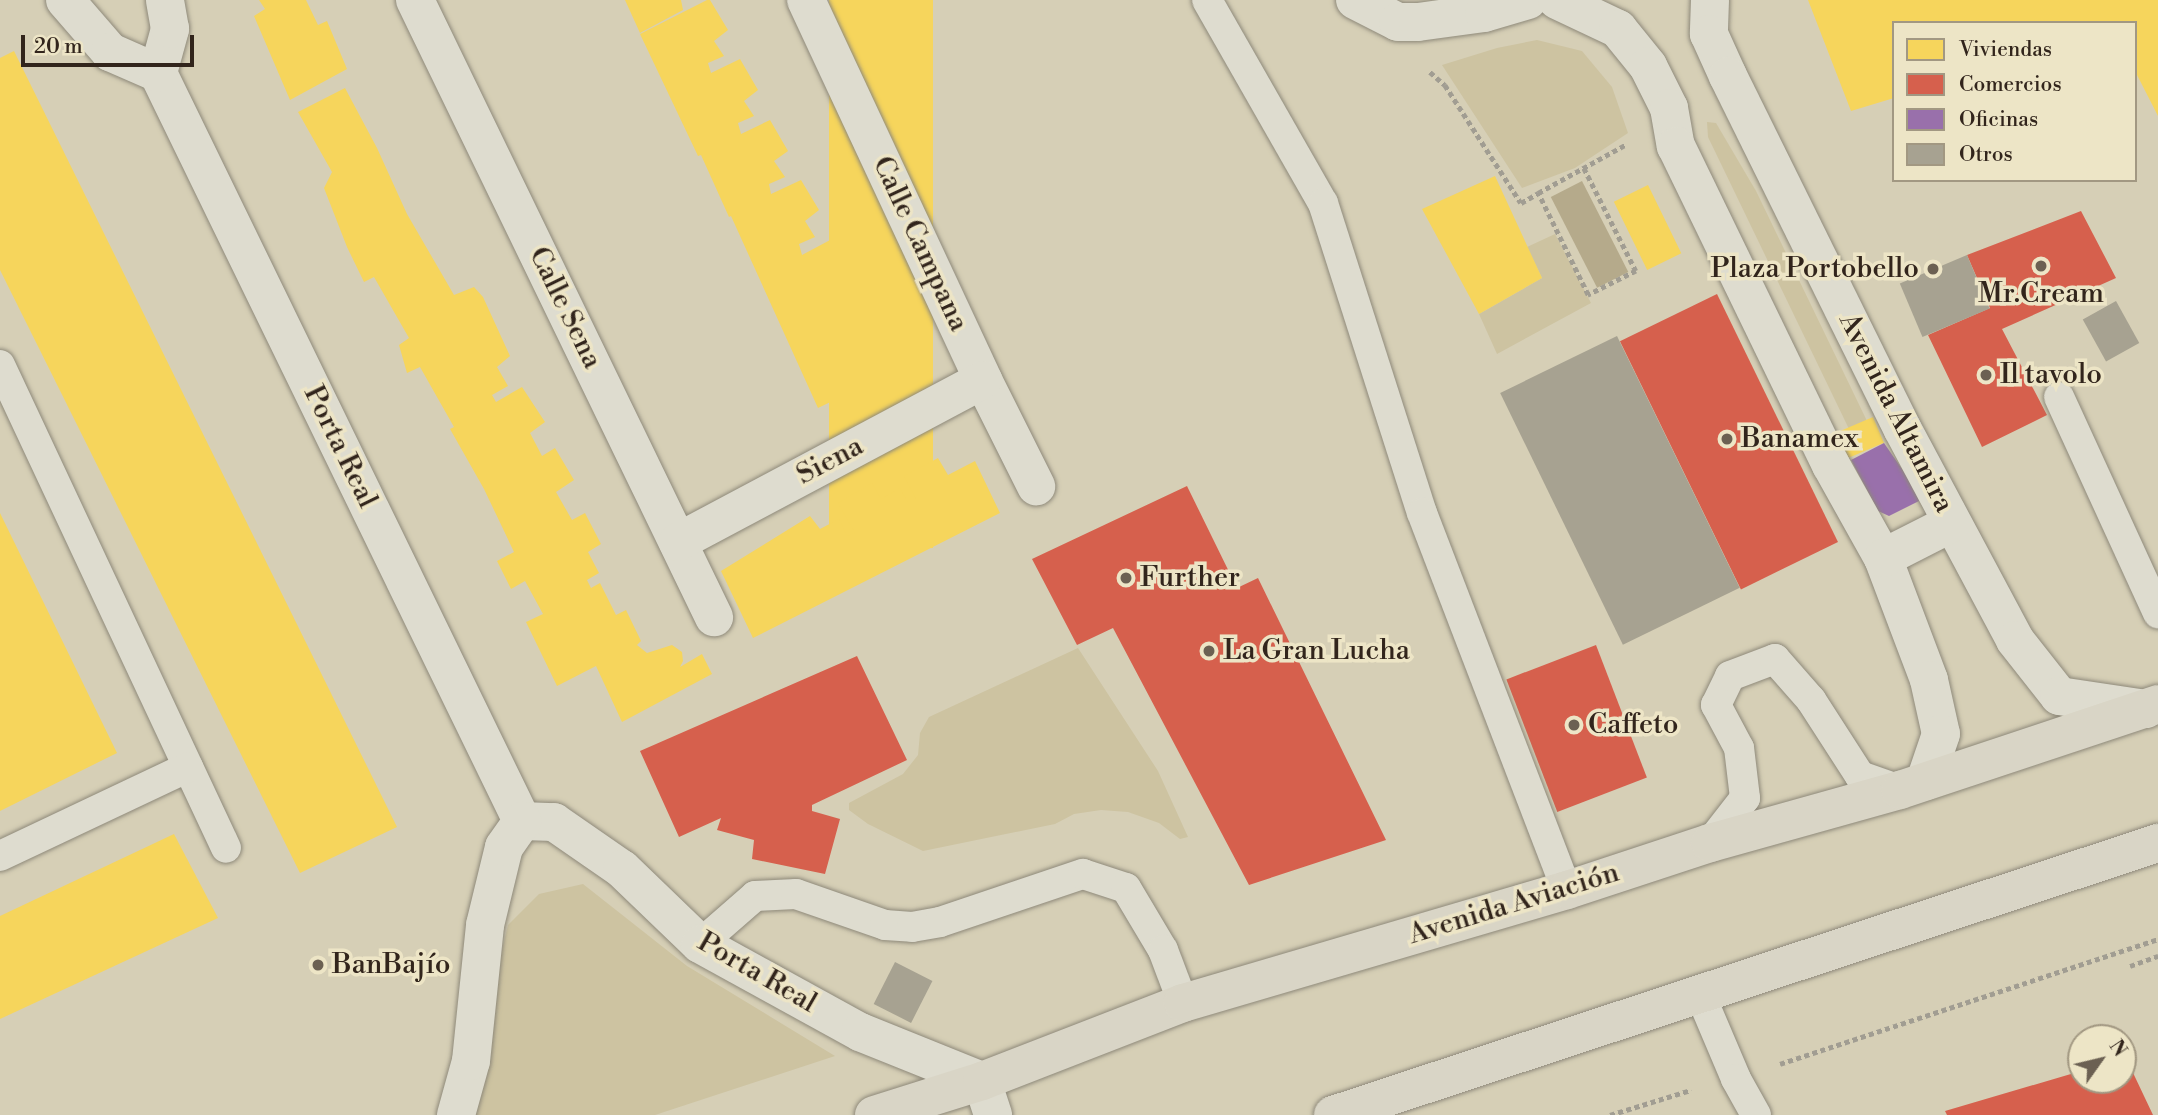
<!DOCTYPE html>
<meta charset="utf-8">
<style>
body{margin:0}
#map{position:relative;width:2158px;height:1115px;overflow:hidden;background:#d6cfb6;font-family:"Libre Bodoni",serif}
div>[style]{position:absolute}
.green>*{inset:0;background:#cdc3a1}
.water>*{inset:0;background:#b5aa8b;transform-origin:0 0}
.homes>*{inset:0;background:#f6d55c;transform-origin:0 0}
.shops>*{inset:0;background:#d6604d;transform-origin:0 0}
.offices>*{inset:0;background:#9970ab}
.building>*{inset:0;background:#a7a291;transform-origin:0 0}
.path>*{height:4.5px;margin-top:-2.25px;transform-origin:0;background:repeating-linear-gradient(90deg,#a19d92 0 5px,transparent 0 8.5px)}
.roads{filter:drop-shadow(0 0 2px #8e897a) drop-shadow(0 0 2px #8e897a)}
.lane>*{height:30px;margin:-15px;padding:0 15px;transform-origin:15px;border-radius:15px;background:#dedccf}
.street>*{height:38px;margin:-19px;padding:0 19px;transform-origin:19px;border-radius:19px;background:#dedccf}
.primary>*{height:38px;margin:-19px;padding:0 19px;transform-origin:19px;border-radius:19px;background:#d9d5c6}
.dots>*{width:19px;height:19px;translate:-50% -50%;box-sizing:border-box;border:4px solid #ede5c6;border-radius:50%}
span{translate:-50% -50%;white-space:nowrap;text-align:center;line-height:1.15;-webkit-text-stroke:7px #ede5c6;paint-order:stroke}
.street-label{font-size:28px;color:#32251c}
.poi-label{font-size:28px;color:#32251c}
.right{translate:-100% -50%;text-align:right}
.left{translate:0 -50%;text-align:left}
.legend{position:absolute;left:1892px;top:21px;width:245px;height:161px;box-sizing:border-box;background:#ede5c6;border:2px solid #a29882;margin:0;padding:9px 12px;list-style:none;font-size:21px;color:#32251c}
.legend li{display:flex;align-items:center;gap:14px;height:35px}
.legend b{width:35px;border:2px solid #a29882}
.north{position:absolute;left:2067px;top:1024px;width:70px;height:70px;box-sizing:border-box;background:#ede5c6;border:2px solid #a29882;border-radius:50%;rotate:56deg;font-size:19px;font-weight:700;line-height:28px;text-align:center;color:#32251c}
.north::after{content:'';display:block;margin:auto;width:24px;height:32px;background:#6b6052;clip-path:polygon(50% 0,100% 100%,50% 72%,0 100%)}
.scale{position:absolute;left:21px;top:35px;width:173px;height:32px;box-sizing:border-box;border:4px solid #32251c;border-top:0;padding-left:9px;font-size:21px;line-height:24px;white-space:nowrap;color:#32251c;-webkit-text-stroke:5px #ede5c6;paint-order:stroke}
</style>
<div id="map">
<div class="green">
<div style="clip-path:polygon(1537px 40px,1582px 51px,1612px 87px,1628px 133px,1575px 168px,1522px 188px,1442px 65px,1497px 48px)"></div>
<div style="clip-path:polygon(1707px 122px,1716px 123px,1756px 191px,1867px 421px,1849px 429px,1708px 137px)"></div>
<div style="clip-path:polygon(1555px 234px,1591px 303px,1497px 354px,1479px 314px,1542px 278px,1527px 247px)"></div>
<div style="clip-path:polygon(1078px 648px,1158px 771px,1188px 837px,1180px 839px,1159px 823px,1128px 812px,1101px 810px,1074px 814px,1055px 824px,923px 851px,868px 824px,849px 810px,849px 803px,903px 774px,918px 755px,920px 733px,929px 717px)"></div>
<div style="clip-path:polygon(583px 884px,687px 966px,835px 1056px,655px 1115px,476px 1115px,483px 1030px,508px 925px,539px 894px)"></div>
</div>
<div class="water">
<div style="left:1582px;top:181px;width:102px;height:35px;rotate:63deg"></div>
</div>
<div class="homes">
<div style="clip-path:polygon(259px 0,306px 0,318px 25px,327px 21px,347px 69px,290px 100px,254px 16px,265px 9px)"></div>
<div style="clip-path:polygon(625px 0,681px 0,683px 10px,640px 33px)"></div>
<div style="clip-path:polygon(707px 0,710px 0,728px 30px,714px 41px,724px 56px,708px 63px,711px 73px,740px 59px,758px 90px,744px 101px,754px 116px,738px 123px,741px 134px,770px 120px,788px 151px,774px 161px,785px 177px,769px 184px,771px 194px,801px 180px,819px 210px,805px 221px,815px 237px,799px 244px,802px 255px,832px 239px,848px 276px,835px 281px,842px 301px,831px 308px,835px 314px,855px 305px,873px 342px,862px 351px,874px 381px,818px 408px,731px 216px,729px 217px,701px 155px,698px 156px,640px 34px)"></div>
<div style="left:829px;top:0;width:104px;height:548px"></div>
<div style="clip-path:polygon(1808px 0,2158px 0,2158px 116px,2135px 71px,2135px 23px,1894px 23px,1894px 98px,1851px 111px)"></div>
<div style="clip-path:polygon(14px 51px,397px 827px,300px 873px,0 270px,0 58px)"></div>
<div style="clip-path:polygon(345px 88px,377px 148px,407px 214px,454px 295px,474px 287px,483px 297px,510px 356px,497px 367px,508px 386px,492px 395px,496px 402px,522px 387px,545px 422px,530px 433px,542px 456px,555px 448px,574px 480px,556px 492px,572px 520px,585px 513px,601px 544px,588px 552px,599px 573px,587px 580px,591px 588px,600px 583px,616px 615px,626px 610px,641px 641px,637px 645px,647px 653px,672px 645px,682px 652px,683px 661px,680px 667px,702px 654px,712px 674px,622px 722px,596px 666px,557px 686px,526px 622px,543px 614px,525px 581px,511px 589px,497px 561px,514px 552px,484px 489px,450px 429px,454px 427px,420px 367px,407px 373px,399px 345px,409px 338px,374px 277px,364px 282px,347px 247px,324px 188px,332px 172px,298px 112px)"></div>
<div style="clip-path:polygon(1495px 176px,1542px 278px,1479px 314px,1422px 209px)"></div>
<div style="left:1648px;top:185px;width:76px;height:38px;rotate:64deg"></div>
<div style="left:1873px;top:417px;width:28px;height:40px;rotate:67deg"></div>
<div style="clip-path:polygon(938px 458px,948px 475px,975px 461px,1000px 513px,753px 638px,721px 571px,810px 516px,820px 529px,839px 519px,847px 536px,855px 533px,838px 503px,872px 483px,881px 499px,900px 488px,908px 503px,916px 499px,904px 476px)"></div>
<div style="clip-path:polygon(0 513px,117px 753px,0 811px)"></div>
<div style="clip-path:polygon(174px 834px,218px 918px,0 1019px,0 916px)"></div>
</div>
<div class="shops">
<div style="clip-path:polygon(2081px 211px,2116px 278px,2002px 329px,2047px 415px,1982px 447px,1928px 335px,1990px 308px,1967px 255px)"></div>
<div style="left:1717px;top:294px;width:276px;height:108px;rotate:64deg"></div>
<div style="clip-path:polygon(1187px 486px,1237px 588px,1258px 578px,1386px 840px,1249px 885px,1113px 628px,1077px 645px,1032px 559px)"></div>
<div style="left:1596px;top:645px;width:142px;height:96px;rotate:69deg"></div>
<div style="clip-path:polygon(857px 656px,907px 760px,812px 805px,812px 811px,840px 819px,825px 874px,752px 859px,754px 840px,717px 830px,721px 818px,679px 837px,640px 751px)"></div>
<div style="clip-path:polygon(2126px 1058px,2153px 1115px,1947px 1115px,1945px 1111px,2081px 1071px,2081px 1080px,2123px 1080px,2123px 1059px)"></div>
</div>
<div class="offices">
<div style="clip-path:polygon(1884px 443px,1918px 492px,1919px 501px,1889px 516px,1878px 511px,1851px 460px)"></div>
</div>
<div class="building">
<div style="left:1967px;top:255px;width:58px;height:73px;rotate:67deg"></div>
<div style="left:2116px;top:301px;width:48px;height:38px;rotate:61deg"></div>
<div style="left:1617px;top:336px;width:280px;height:130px;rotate:64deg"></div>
<div style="left:895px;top:962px;width:42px;height:47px;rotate:27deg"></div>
</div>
<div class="path">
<div style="left:1430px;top:72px;width:20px;rotate:41deg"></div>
<div style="left:1445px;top:85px;width:140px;rotate:57.2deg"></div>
<div style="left:1521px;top:203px;width:20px;rotate:-30deg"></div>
<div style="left:1584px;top:168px;width:115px;rotate:63.2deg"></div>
<div style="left:1636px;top:271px;width:54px;rotate:153.4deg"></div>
<div style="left:1588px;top:295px;width:114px;rotate:-116.1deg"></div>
<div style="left:1538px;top:193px;width:99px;rotate:-28.9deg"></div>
<div style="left:2130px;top:966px;width:30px;rotate:-20deg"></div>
<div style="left:1780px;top:1064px;width:398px;rotate:-18.3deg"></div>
<div style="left:1610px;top:1115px;width:85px;rotate:-17.2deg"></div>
</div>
<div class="roads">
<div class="lane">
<div style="left:1207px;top:0;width:234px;rotate:60.3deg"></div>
<div style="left:1323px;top:203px;width:325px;rotate:72.3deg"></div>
<div style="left:1422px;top:513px;width:404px;rotate:69deg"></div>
<div style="left:0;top:365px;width:533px;rotate:64.92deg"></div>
<div style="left:2059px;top:397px;width:238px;rotate:65.4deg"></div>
<div style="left:1710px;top:843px;width:57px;rotate:-52.1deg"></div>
<div style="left:1745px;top:798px;width:50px;rotate:-96.8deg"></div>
<div style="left:1739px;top:748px;width:49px;rotate:-118.1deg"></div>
<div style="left:1716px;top:705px;width:32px;rotate:-64deg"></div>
<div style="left:1730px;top:676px;width:48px;rotate:-20.7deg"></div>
<div style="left:1775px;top:659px;width:55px;rotate:48.7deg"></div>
<div style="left:1811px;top:700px;width:90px;rotate:57.2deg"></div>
<div style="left:1860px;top:776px;width:42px;rotate:19.3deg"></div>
<div style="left:0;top:856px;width:208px;rotate:-25.3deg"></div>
<div style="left:700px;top:944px;width:73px;rotate:-41.1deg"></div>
<div style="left:755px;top:896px;width:41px;rotate:-2.8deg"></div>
<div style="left:796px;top:894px;width:94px;rotate:19.2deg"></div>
<div style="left:885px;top:925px;width:27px;rotate:4deg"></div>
<div style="left:912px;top:927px;width:28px;rotate:-10deg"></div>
<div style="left:940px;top:922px;width:151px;rotate:-18.6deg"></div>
<div style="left:1083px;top:874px;width:45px;rotate:18deg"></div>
<div style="left:1126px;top:888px;width:72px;rotate:59.2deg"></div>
<div style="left:1163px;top:950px;width:57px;rotate:69.3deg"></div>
<div style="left:1700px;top:994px;width:92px;rotate:67deg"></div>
<div style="left:1736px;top:1079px;width:41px;rotate:60.9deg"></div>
</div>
<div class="street">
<div style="left:65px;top:0;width:69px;rotate:49.1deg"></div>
<div style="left:110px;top:52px;width:52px;rotate:23.6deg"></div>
<div style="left:158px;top:73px;width:832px;rotate:64.05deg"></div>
<div style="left:415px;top:0;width:686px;rotate:64.15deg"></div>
<div style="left:806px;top:0;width:419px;rotate:65deg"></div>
<div style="left:983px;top:380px;width:119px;rotate:63.4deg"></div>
<div style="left:1355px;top:0;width:48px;rotate:27.1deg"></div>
<div style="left:1398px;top:22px;width:20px"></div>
<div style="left:1418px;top:22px;width:67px;rotate:-7.8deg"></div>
<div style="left:1484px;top:13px;width:46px;rotate:-16.5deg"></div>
<div style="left:1557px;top:0;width:68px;rotate:25.4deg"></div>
<div style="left:1618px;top:29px;width:48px;rotate:51deg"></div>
<div style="left:1648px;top:66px;width:47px;rotate:63.4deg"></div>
<div style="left:1669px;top:108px;width:39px;rotate:80deg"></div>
<div style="left:1676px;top:146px;width:355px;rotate:64.1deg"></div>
<div style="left:1831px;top:465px;width:107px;rotate:60.8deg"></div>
<div style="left:1883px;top:558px;width:130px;rotate:69.3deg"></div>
<div style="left:1929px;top:680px;width:55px;rotate:77.5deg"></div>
<div style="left:1941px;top:734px;width:50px;rotate:108.8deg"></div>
<div style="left:1710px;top:0;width:34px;rotate:92deg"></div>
<div style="left:1709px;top:34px;width:46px;rotate:65.7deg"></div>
<div style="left:1728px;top:76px;width:393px;rotate:63.7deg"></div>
<div style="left:1902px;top:428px;width:240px;rotate:61.9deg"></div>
<div style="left:2015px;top:640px;width:71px;rotate:51.8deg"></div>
<div style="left:2059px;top:696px;width:88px;rotate:8.5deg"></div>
<div style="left:158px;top:73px;width:46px;rotate:-74.7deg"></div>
<div style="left:170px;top:29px;width:29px;rotate:-100deg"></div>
<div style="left:678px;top:542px;width:345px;rotate:-28deg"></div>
<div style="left:1883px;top:558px;width:77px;rotate:-26.9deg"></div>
<div style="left:522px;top:821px;width:32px;rotate:2deg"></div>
<div style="left:554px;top:822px;width:83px;rotate:34.7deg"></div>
<div style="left:622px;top:869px;width:108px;rotate:43.9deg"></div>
<div style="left:700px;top:944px;width:183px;rotate:28.8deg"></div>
<div style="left:860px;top:1032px;width:131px;rotate:21.9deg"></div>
<div style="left:982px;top:1081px;width:36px;rotate:72deg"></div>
<div style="left:456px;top:1115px;width:56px;rotate:-74.5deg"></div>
<div style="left:471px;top:1061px;width:137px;rotate:-84.1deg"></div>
<div style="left:485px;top:925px;width:80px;rotate:-76.3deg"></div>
<div style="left:504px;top:847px;width:32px;rotate:-55deg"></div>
</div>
<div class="primary">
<div style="left:874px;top:1115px;width:113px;rotate:-17.5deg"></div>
<div style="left:982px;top:1081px;width:216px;rotate:-21.2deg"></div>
<div style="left:1183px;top:1003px;width:400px;rotate:-16.4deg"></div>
<div style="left:1567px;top:890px;width:151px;rotate:-18.2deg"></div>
<div style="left:1710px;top:843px;width:197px;rotate:-15.6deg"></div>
<div style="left:1900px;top:790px;width:272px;rotate:-18.4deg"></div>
<div style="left:1333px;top:1115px;width:869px;rotate:-18.25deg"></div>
</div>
</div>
<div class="dots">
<div style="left:2041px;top:266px;background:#6b6052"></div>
<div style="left:1933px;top:269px;background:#6b6052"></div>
<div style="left:1986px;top:375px;background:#6b6052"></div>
<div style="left:1727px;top:439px;background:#6b6052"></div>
<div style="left:1126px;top:578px;background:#6b6052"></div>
<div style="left:1209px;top:651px;background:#6b6052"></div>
<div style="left:1574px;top:725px;background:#6b6052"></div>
<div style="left:318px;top:965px;background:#6b6052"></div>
</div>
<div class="street-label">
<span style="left:920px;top:244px;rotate:65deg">Calle Campana</span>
<span style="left:565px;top:308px;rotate:64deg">Calle Sena</span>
<span style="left:1896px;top:413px;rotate:63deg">Avenida Altamira</span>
<span style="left:340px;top:447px;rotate:64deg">Porta Real</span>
<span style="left:830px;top:461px;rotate:-28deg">Siena</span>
<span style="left:1514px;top:904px;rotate:-17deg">Avenida Aviación</span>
<span style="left:757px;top:973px;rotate:30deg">Porta Real</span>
</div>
<div class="poi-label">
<span class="right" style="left:1919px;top:269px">Plaza Portobello</span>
<span style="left:2041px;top:294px">Mr.Cream</span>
<span class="left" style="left:2000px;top:375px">Il tavolo</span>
<span class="left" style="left:1741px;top:439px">Banamex</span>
<span class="left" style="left:1140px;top:578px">Further</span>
<span class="left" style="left:1223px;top:651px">La Gran Lucha</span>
<span class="left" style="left:1588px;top:725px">Caffeto</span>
<span class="left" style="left:332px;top:965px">BanBajío</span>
</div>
<ul class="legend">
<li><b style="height:19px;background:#f6d55c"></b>Viviendas</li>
<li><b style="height:19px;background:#d6604d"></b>Comercios</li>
<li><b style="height:19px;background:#9970ab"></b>Oficinas</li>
<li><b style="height:19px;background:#a7a291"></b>Otros</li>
</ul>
<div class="north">N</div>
<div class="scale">20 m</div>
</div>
